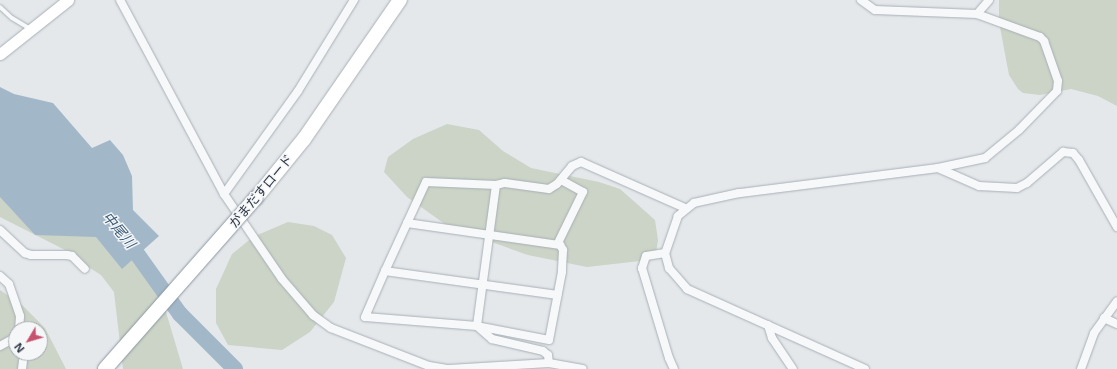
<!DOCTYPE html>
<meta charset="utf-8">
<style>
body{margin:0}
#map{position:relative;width:1117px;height:369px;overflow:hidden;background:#e4e8eb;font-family:"Open Sans","Noto Sans JP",sans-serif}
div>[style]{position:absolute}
.green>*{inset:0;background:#cbd4c6}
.water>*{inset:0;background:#a2b8c9}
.river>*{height:16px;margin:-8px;padding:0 8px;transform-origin:8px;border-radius:8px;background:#a2b8c9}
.roads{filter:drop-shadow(0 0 1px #a9afb5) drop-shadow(0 0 1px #a9afb5)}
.lane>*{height:4px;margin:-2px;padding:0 2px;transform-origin:2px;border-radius:2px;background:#f7f8fa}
.street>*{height:8px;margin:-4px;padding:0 4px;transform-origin:4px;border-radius:4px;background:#f7f8fa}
.secondary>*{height:11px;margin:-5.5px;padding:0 5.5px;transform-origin:5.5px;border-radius:5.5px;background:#fff}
.highway>*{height:14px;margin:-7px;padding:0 7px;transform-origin:7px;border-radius:7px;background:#fff}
.bridges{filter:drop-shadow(0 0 1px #8c96a1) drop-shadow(0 0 1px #8c96a1)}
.highway-bridge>*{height:14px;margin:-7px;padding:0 7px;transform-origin:7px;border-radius:7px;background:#fff}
span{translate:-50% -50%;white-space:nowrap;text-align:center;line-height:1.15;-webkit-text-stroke:3px #f4f6f8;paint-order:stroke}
.street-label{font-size:13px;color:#2d3743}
.water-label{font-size:14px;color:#395975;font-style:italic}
.north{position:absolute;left:8px;top:321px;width:40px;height:40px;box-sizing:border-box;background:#f4f6f8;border:1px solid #a4aab0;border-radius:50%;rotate:232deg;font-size:11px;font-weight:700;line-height:16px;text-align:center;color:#2d3743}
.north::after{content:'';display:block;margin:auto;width:14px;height:18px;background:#c7526e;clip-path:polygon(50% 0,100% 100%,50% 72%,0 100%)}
</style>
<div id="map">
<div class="green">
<div style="clip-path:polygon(999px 0,1117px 0,1117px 106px,1098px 96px,1071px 89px,1040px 95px,1023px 93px,1018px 89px,1009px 75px,999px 22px)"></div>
<div style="clip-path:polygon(447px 124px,479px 130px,503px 151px,531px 168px,599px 182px,620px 189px,655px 220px,658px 240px,656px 253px,640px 261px,587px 267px,528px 255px,449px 227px,407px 197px,384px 172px,388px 157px,413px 139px)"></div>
<div style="clip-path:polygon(0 132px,126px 214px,154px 272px,183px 369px,123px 369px,114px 292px,101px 275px,82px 263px,71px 253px,0 217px)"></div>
<div style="clip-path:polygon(288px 222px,314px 226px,332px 235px,346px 258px,334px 302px,310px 332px,282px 350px,228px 345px,216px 323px,216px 289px,232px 254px,253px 237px)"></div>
<div style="clip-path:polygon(evenodd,0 290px,23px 306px,45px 328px,66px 369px,0 369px,0 290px,16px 329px,40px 329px,40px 353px,16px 353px,16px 329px)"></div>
</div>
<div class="water">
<div style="clip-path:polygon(0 87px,14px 94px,53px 103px,92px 148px,110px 140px,123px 155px,132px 176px,133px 210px,159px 236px,122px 269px,96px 237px,35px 235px,0 197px)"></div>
</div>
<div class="river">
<div style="left:125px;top:237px;width:95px;rotate:54.5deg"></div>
<div style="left:180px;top:314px;width:78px;rotate:45deg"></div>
</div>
<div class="roads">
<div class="lane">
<div style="left:0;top:7px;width:16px;rotate:43deg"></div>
<div style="left:12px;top:18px;width:21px;rotate:31deg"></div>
</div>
<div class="street">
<div style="left:120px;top:0;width:220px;rotate:61.8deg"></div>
<div style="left:224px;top:194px;width:103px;rotate:55.7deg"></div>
<div style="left:282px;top:279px;width:48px;rotate:49.3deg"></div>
<div style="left:313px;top:315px;width:22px;rotate:36deg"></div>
<div style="left:331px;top:328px;width:105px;rotate:21.2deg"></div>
<div style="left:429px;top:366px;width:20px;rotate:9deg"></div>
<div style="left:449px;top:369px;width:100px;rotate:-3.4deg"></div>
<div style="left:549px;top:363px;width:34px;rotate:10deg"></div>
<div style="left:861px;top:0;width:17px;rotate:36deg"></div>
<div style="left:875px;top:10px;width:102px;rotate:2.2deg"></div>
<div style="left:977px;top:14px;width:67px;rotate:20.1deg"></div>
<div style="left:1040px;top:37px;width:6px;rotate:45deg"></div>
<div style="left:1044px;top:41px;width:42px;rotate:70.7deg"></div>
<div style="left:1058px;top:81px;width:10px;rotate:96deg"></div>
<div style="left:1057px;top:91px;width:54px;rotate:134.3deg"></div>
<div style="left:1019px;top:130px;width:44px;rotate:140.5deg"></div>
<div style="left:985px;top:158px;width:48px;rotate:168deg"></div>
<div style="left:938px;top:168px;width:201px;rotate:172.8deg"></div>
<div style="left:739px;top:193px;width:46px;rotate:167.5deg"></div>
<div style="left:694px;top:203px;width:21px;rotate:141deg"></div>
<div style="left:678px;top:216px;width:39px;rotate:109deg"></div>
<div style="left:665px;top:253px;width:16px;rotate:75deg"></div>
<div style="left:669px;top:268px;width:28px;rotate:49deg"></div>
<div style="left:687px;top:289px;width:195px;rotate:24.2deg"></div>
<div style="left:977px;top:14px;width:18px;rotate:-49deg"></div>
<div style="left:938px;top:168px;width:45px;rotate:23.7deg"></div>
<div style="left:979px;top:186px;width:38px;rotate:3deg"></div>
<div style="left:1017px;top:188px;width:11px;rotate:-27deg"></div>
<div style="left:1027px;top:183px;width:48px;rotate:-40.7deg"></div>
<div style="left:1063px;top:152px;width:10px;rotate:6deg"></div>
<div style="left:1073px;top:153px;width:9px;rotate:49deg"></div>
<div style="left:1079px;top:160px;width:77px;rotate:60.4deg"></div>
<div style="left:496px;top:185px;width:142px;rotate:97.7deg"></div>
<div style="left:477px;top:326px;width:20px;rotate:41deg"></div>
<div style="left:492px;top:339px;width:52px;rotate:13.2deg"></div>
<div style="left:543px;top:351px;width:6px;rotate:39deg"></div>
<div style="left:548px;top:355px;width:8px;rotate:83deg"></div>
<div style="left:224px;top:194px;width:127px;rotate:-54.3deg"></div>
<div style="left:298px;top:91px;width:107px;rotate:-58.4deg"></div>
<div style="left:407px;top:223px;width:155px;rotate:8.2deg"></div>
<div style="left:560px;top:245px;width:6px;rotate:59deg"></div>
<div style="left:563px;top:250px;width:22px;rotate:93deg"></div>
<div style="left:562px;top:272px;width:69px;rotate:100.8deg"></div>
<div style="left:549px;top:340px;width:73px;rotate:-169deg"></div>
<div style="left:477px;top:326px;width:112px;rotate:-175.4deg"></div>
<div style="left:365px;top:317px;width:50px;rotate:-66.5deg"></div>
<div style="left:385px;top:271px;width:98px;rotate:-65.3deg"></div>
<div style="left:426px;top:182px;width:70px;rotate:2.5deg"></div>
<div style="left:496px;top:185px;width:9px;rotate:-13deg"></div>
<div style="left:505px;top:183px;width:44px;rotate:7.8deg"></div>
<div style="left:549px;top:189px;width:9px;rotate:-32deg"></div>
<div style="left:557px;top:184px;width:23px;rotate:-50deg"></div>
<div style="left:572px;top:166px;width:10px;rotate:-24deg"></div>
<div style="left:581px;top:162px;width:114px;rotate:23.9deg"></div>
<div style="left:0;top:230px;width:34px;rotate:43deg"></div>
<div style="left:25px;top:253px;width:6px;rotate:18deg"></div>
<div style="left:31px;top:255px;width:36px"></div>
<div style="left:67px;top:255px;width:5px;rotate:11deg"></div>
<div style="left:72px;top:256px;width:18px;rotate:45deg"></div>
<div style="left:558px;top:243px;width:57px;rotate:-63.9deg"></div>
<div style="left:583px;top:192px;width:25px;rotate:-151deg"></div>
<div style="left:665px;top:253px;width:19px;rotate:171deg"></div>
<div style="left:646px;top:256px;width:13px;rotate:108deg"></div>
<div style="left:642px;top:268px;width:94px;rotate:73.3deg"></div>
<div style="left:669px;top:358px;width:12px;rotate:66deg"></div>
<div style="left:385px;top:271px;width:174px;rotate:7.9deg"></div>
<div style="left:0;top:276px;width:12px;rotate:42deg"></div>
<div style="left:9px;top:284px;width:34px;rotate:71deg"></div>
<div style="left:20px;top:316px;width:13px;rotate:94deg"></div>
<div style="left:1104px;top:318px;width:14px;rotate:25deg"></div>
<div style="left:768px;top:325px;width:14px;rotate:73deg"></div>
<div style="left:772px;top:338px;width:37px;rotate:56deg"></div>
<div style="left:0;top:346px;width:18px;rotate:-29deg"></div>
<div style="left:22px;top:369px;width:16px;rotate:-83deg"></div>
<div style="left:1081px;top:369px;width:38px;rotate:-70deg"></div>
<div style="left:1094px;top:333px;width:39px;rotate:-54deg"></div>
</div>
<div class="secondary">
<div style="left:0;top:54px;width:87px;rotate:-38.5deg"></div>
</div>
<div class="highway">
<div style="left:256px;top:198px;width:76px;rotate:-50.9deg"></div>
<div style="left:304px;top:139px;width:169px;rotate:-55.4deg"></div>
</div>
</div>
<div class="bridges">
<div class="highway-bridge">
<div style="left:105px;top:369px;width:228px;rotate:-48.6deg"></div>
</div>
</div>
<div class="street-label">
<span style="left:261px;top:191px;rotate:-50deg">がまだすロード</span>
</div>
<div class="water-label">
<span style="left:119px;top:230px;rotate:50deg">中尾川</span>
</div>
<div class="north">N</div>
</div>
